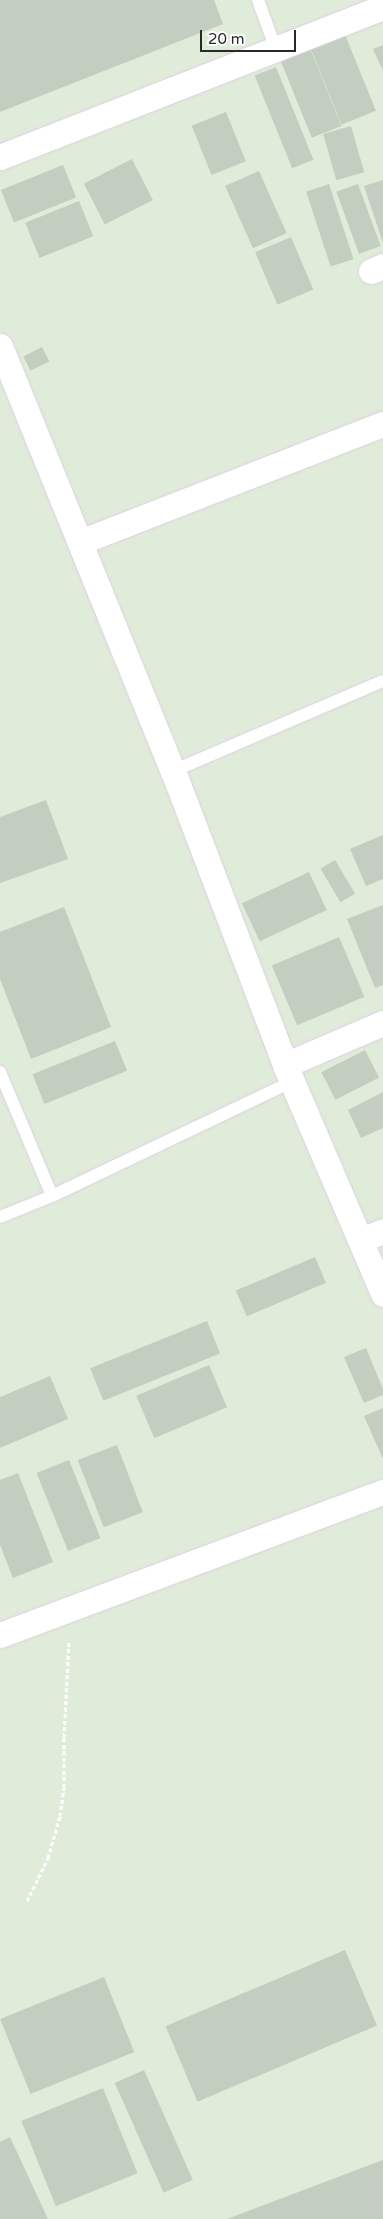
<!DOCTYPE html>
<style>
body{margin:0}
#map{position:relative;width:383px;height:2219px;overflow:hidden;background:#dfecd9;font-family:"Varela Round",sans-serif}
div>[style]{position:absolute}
.building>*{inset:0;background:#c2cebf;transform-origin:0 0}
.path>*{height:3px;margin-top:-1.5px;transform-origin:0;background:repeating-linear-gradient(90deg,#fff 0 4px,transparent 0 6.5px)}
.roads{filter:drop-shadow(0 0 1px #e1cfe3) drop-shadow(0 0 1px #e1cfe3)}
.lane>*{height:12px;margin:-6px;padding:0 6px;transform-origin:6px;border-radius:6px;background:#fff}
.street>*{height:25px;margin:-12.5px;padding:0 12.5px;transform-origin:12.5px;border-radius:12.5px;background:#fff}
span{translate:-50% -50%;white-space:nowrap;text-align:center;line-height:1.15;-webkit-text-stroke:4px #fff;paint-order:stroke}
.scale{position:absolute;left:200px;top:30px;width:96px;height:22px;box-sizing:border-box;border:2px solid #292929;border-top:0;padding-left:6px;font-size:15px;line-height:18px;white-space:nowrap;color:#292929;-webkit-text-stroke:4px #fff;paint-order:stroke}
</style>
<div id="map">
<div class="building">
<div style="clip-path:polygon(0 0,214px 0,223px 24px,0 112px)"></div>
<div style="left:344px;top:32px;width:85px;height:37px;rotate:68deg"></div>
<div style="clip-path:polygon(383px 45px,383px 71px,373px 49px)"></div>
<div style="left:310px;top:48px;width:84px;height:32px;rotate:68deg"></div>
<div style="left:276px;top:67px;width:100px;height:23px;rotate:68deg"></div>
<div style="left:226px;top:112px;width:53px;height:37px;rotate:68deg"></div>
<div style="left:351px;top:126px;width:48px;height:29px;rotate:74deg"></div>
<div style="left:132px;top:159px;width:46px;height:54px;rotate:63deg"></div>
<div style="left:63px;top:165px;width:35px;height:67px;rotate:68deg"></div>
<div style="left:259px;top:171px;width:68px;height:37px;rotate:66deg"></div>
<div style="clip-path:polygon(383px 180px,383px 243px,364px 186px)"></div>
<div style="left:329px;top:184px;width:79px;height:24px;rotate:72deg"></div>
<div style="left:358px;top:184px;width:66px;height:23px;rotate:70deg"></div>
<div style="left:79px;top:201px;width:38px;height:58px;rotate:68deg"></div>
<div style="left:291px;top:237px;width:57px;height:39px;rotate:67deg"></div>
<div style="left:42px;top:347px;width:16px;height:21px;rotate:63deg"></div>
<div style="clip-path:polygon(46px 800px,68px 859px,0 883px,0 817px)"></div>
<div style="clip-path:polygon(383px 835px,383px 879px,366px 886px,350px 849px)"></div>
<div style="left:335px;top:860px;width:39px;height:17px;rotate:59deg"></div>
<div style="left:309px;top:872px;width:42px;height:74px;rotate:65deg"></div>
<div style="clip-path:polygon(383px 905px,383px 985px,375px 988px,347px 919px)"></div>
<div style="clip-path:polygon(64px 907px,111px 1027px,31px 1059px,0 979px,0 932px)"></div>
<div style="left:339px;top:937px;width:65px;height:73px;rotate:67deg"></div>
<div style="left:115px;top:1041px;width:32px;height:89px;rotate:68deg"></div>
<div style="left:365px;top:1050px;width:31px;height:49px;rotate:63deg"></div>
<div style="clip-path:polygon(383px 1092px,383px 1128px,361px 1138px,348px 1110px)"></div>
<div style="left:315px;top:1257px;width:28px;height:86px;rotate:67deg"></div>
<div style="left:207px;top:1321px;width:35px;height:126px;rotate:68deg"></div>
<div style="clip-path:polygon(366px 1348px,383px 1389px,383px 1395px,364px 1403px,344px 1357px)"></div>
<div style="left:209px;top:1365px;width:46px;height:79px;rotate:67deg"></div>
<div style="clip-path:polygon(50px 1376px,68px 1419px,0 1448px,0 1397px)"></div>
<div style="clip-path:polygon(383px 1408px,383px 1459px,364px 1416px)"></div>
<div style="left:117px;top:1445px;width:72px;height:42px;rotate:69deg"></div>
<div style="left:69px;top:1460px;width:84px;height:35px;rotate:68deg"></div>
<div style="clip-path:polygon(18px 1473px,53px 1562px,13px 1578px,0 1545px,0 1480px)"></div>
<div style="left:345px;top:1950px;width:82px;height:195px;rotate:67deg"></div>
<div style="left:104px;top:1977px;width:81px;height:112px;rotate:68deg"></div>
<div style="left:144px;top:2070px;width:120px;height:32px;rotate:66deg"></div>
<div style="left:103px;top:2088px;width:92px;height:88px;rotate:68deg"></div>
<div style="clip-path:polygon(10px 2137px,48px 2219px,0 2219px,0 2142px)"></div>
<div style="clip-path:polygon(383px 2160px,383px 2219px,227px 2219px)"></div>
</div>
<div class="path">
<div style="left:27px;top:1901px;width:48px;rotate:-64deg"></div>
<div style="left:48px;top:1858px;width:44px;rotate:-74.1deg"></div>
<div style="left:60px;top:1816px;width:29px;rotate:-82deg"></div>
<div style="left:64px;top:1787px;width:50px;rotate:-90deg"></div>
<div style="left:64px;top:1737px;width:97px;rotate:-87deg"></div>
</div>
<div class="roads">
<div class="lane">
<div style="left:258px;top:0;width:50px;rotate:70.1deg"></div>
<div style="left:173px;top:771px;width:228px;rotate:-23.2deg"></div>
<div style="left:0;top:1072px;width:134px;rotate:67.2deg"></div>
<div style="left:0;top:1217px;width:56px;rotate:-22deg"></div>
<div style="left:52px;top:1196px;width:267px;rotate:-25.5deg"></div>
</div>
<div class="street">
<div style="left:0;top:157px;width:411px;rotate:-21.4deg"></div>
<div style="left:371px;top:271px;width:13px;rotate:-23deg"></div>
<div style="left:0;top:346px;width:459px;rotate:67.9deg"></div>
<div style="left:173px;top:771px;width:315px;rotate:69.1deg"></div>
<div style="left:285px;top:1065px;width:249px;rotate:66.8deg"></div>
<div style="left:80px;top:542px;width:325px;rotate:-21.3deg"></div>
<div style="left:285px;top:1065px;width:107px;rotate:-23.2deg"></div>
<div style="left:361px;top:1240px;width:24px;rotate:-22deg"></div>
<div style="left:0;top:1635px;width:409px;rotate:-20.5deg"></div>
</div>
</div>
<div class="scale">20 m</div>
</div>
